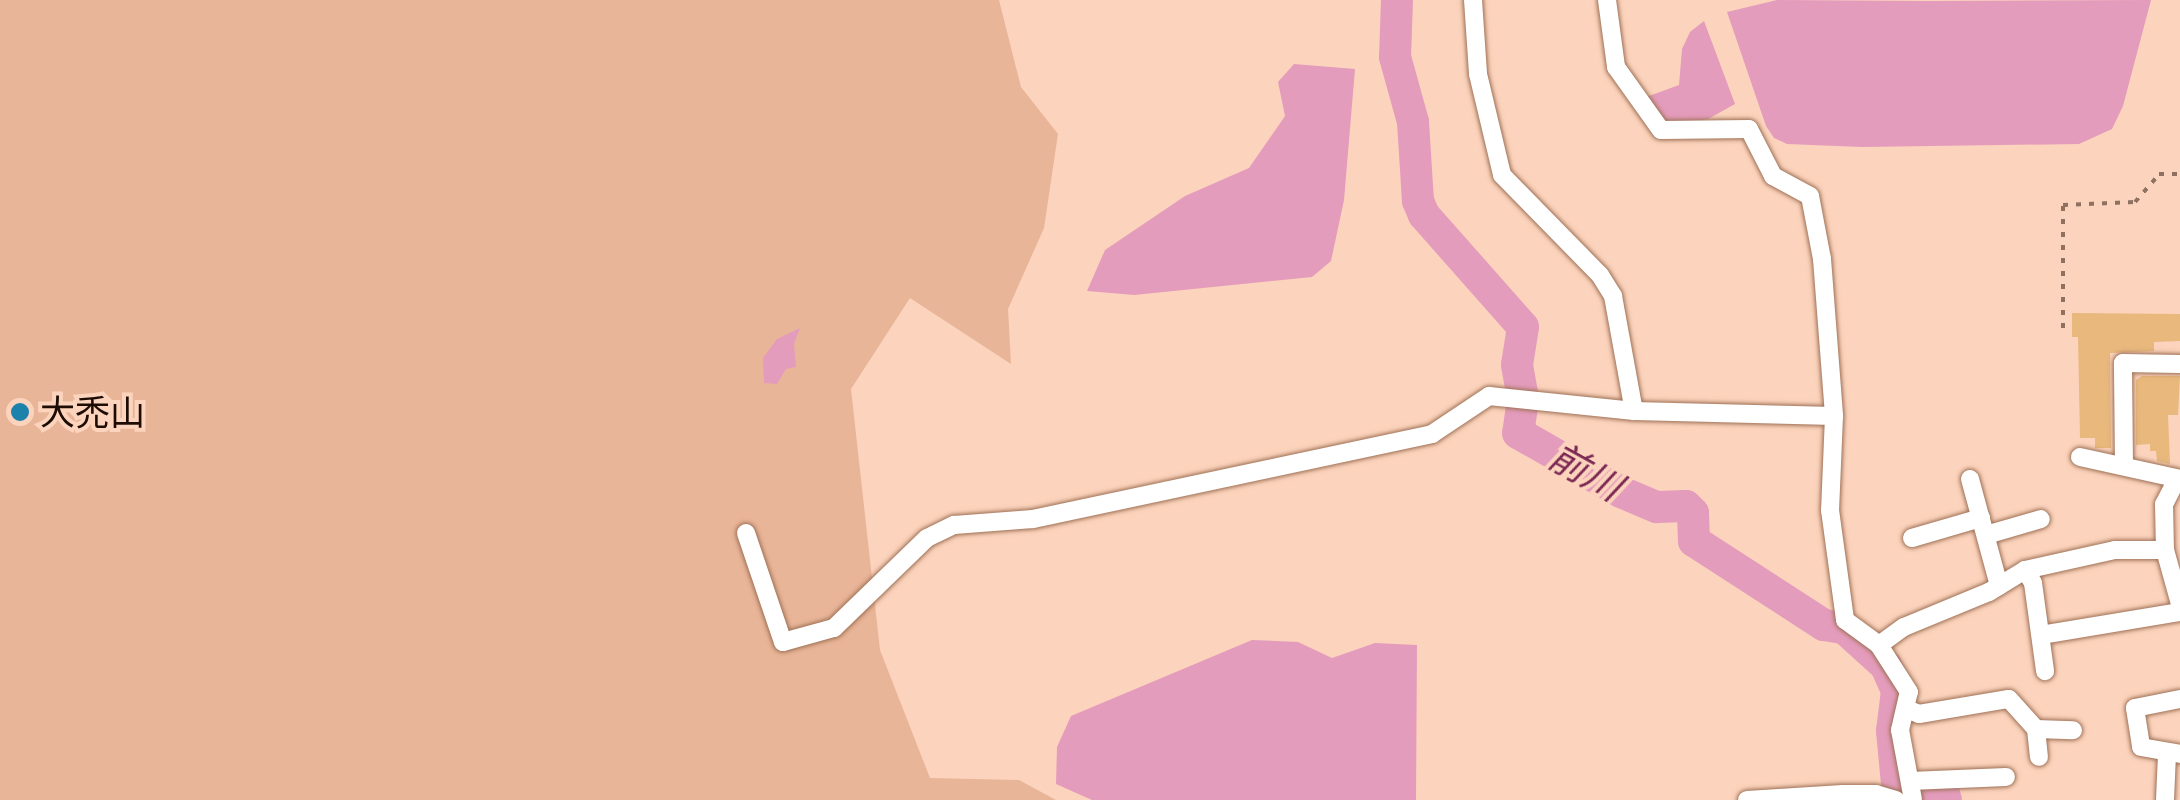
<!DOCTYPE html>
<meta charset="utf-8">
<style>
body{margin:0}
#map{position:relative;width:2180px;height:800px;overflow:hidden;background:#fcd3bc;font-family:Manrope,"Noto Sans JP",sans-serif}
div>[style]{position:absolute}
.green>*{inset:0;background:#e9b598}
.water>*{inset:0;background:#e49cbc}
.river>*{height:32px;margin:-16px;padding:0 16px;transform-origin:16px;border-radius:16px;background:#e49cbc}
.building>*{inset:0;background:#e8b87d}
.path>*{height:4px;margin-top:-2px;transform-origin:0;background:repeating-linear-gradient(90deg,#8e7161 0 5px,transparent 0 13px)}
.roads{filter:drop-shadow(0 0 2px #9e7156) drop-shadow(0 0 2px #9e7156)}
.street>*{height:18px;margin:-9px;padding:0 9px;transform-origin:9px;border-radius:9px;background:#fff}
.dots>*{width:28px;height:28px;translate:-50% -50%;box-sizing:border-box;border:5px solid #fcd3bc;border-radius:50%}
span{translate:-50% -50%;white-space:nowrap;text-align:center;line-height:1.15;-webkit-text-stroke:8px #fcd3bc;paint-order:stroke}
.poi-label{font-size:35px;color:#1d0c03}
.left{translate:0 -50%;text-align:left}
.water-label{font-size:38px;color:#7a2753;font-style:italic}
</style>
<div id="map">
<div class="green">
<div style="clip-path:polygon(0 0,999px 0,1021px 87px,1058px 134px,1044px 228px,1008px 309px,1011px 364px,910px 298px,851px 389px,880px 650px,930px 778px,1019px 780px,1056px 800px,0 800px)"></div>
</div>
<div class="water">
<div style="clip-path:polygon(1777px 0,1928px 1px,2151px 0,2123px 106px,2112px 129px,2079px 144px,1862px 147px,1787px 144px,1774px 138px,1766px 126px,1727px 12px)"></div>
<div style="clip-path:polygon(1704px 21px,1735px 104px,1708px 119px,1660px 126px,1638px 100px,1679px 85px,1682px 49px,1690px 32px)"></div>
<div style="clip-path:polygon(1294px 64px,1355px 69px,1344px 200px,1331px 261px,1312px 277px,1134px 295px,1087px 291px,1105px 250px,1185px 196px,1249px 168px,1285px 116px,1278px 82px)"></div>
<div style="clip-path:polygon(800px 328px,794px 344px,796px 367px,786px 369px,777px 384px,764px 383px,763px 358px,777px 339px)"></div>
<div style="clip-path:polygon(1252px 640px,1298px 642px,1332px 658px,1375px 643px,1417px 645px,1416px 800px,1092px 800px,1056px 784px,1057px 747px,1071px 716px)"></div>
</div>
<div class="river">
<div style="left:1397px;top:0;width:57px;rotate:92deg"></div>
<div style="left:1395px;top:57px;width:67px;rotate:74.5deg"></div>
<div style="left:1413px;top:122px;width:79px;rotate:86.4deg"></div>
<div style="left:1418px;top:201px;width:15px;rotate:67deg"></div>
<div style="left:1424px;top:215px;width:149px;rotate:48.5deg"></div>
<div style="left:1523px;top:327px;width:38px;rotate:99deg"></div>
<div style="left:1517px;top:365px;width:35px;rotate:80deg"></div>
<div style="left:1523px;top:399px;width:34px;rotate:98deg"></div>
<div style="left:1518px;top:433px;width:119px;rotate:29.8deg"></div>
<div style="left:1621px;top:492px;width:39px;rotate:23deg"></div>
<div style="left:1657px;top:507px;width:29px;rotate:-2deg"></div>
<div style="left:1686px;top:506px;width:10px;rotate:45deg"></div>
<div style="left:1693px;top:513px;width:28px;rotate:88deg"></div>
<div style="left:1694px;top:541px;width:155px;rotate:32.9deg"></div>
<div style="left:1824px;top:625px;width:20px;rotate:9deg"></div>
<div style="left:1844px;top:628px;width:57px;rotate:42.1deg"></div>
<div style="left:1886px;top:666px;width:27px;rotate:66deg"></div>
<div style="left:1897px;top:691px;width:40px;rotate:97.1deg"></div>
<div style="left:1892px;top:731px;width:53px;rotate:84.6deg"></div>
<div style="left:1897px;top:784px;width:23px;rotate:20deg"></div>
<div style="left:1919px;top:792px;width:16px;rotate:-7deg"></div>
<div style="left:1935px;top:790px;width:10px;rotate:24deg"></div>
<div style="left:1944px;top:794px;width:6px;rotate:72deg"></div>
</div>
<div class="building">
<div style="clip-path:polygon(2072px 313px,2180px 314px,2180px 341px,2154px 342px,2154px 351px,2110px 353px,2111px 448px,2095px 448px,2095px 438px,2080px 438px,2078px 337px,2072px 337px)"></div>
<div style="clip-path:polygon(2142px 376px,2180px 376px,2178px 415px,2168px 415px,2170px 464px,2157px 461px,2156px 451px,2150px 451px,2150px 444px,2136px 445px,2136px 380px)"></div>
</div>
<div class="path">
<div style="left:2063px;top:328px;width:123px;rotate:-90deg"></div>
<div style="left:2063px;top:205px;width:72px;rotate:-2.4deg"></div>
<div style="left:2135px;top:202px;width:37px;rotate:-49deg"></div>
<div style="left:2159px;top:174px;width:21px"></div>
</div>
<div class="roads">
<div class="street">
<div style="left:1473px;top:0;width:74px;rotate:86.1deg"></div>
<div style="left:1478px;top:74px;width:104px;rotate:76.6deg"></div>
<div style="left:1502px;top:175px;width:140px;rotate:45.6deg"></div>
<div style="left:1600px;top:275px;width:25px;rotate:58deg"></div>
<div style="left:1613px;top:296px;width:117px;rotate:79.7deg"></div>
<div style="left:1607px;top:0;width:68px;rotate:82.3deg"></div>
<div style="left:1616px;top:67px;width:77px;rotate:54.5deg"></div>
<div style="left:1661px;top:130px;width:88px;rotate:-0.7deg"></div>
<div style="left:1749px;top:129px;width:53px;rotate:62.9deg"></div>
<div style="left:1773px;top:176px;width:42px;rotate:28.4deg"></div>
<div style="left:1810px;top:196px;width:64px;rotate:79.2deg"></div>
<div style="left:1822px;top:259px;width:157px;rotate:85.6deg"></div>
<div style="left:2080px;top:457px;width:102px;rotate:12.4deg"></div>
<div style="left:2124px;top:466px;width:103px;rotate:-90.6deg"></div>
<div style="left:2123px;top:363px;width:57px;rotate:1deg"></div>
<div style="left:1970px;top:479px;width:111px;rotate:74.8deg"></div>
<div style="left:2177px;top:479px;width:28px;rotate:117deg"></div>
<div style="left:2164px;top:504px;width:46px;rotate:88.8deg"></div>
<div style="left:2165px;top:550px;width:56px;rotate:74.5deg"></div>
<div style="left:746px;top:533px;width:115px;rotate:71.3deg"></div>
<div style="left:783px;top:642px;width:53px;rotate:-15.4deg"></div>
<div style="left:834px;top:628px;width:129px;rotate:-44.1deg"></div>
<div style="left:927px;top:538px;width:30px;rotate:-26deg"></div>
<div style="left:954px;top:525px;width:79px;rotate:-4.3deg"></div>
<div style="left:1033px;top:519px;width:408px;rotate:-12deg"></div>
<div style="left:1432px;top:434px;width:69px;rotate:-33.7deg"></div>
<div style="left:1489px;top:396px;width:146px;rotate:5.9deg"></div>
<div style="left:1634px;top:411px;width:200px;rotate:1.4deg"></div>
<div style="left:1834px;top:416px;width:94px;rotate:92.4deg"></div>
<div style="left:1830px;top:510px;width:111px;rotate:82.2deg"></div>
<div style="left:1845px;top:620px;width:42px;rotate:36.3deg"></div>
<div style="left:1986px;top:535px;width:57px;rotate:-16.2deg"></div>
<div style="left:1912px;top:538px;width:72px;rotate:-16.2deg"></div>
<div style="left:2025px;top:570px;width:15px;rotate:58deg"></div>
<div style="left:2033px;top:583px;width:89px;rotate:82.2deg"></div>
<div style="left:2041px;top:635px;width:141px;rotate:-9.4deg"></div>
<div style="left:2180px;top:699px;width:46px;rotate:168.7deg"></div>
<div style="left:2135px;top:708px;width:39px;rotate:81deg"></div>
<div style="left:2141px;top:747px;width:40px;rotate:10deg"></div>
<div style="left:1907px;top:709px;width:13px;rotate:23deg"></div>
<div style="left:1919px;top:714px;width:91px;rotate:-9.5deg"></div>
<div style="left:2009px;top:699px;width:40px;rotate:48deg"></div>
<div style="left:2036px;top:729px;width:28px;rotate:84deg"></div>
<div style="left:2036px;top:729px;width:37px;rotate:2deg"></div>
<div style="left:1910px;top:781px;width:96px;rotate:-2.4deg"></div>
<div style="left:1747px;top:800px;width:96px;rotate:-3.6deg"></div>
<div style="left:1843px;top:794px;width:33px"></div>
<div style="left:1876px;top:794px;width:21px;rotate:17deg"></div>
<div style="left:1913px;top:800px;width:71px;rotate:-100.5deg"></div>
<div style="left:1900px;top:730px;width:39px;rotate:-77deg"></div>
<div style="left:1909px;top:692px;width:56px;rotate:-122.6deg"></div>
<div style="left:1879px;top:645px;width:31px;rotate:-36deg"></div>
<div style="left:1904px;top:627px;width:92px;rotate:-22.4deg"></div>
<div style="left:1989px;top:592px;width:42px;rotate:-31.4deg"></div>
<div style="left:2025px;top:570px;width:92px;rotate:-12.5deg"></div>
<div style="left:2115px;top:550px;width:50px"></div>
<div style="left:2165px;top:800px;width:46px;rotate:-87.5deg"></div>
</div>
</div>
<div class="dots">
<div style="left:20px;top:412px;background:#1b82ac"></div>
</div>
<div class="poi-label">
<span class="left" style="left:40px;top:412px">大禿山</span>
</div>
<div class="water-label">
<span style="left:1586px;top:471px;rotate:29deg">前川</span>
</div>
</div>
